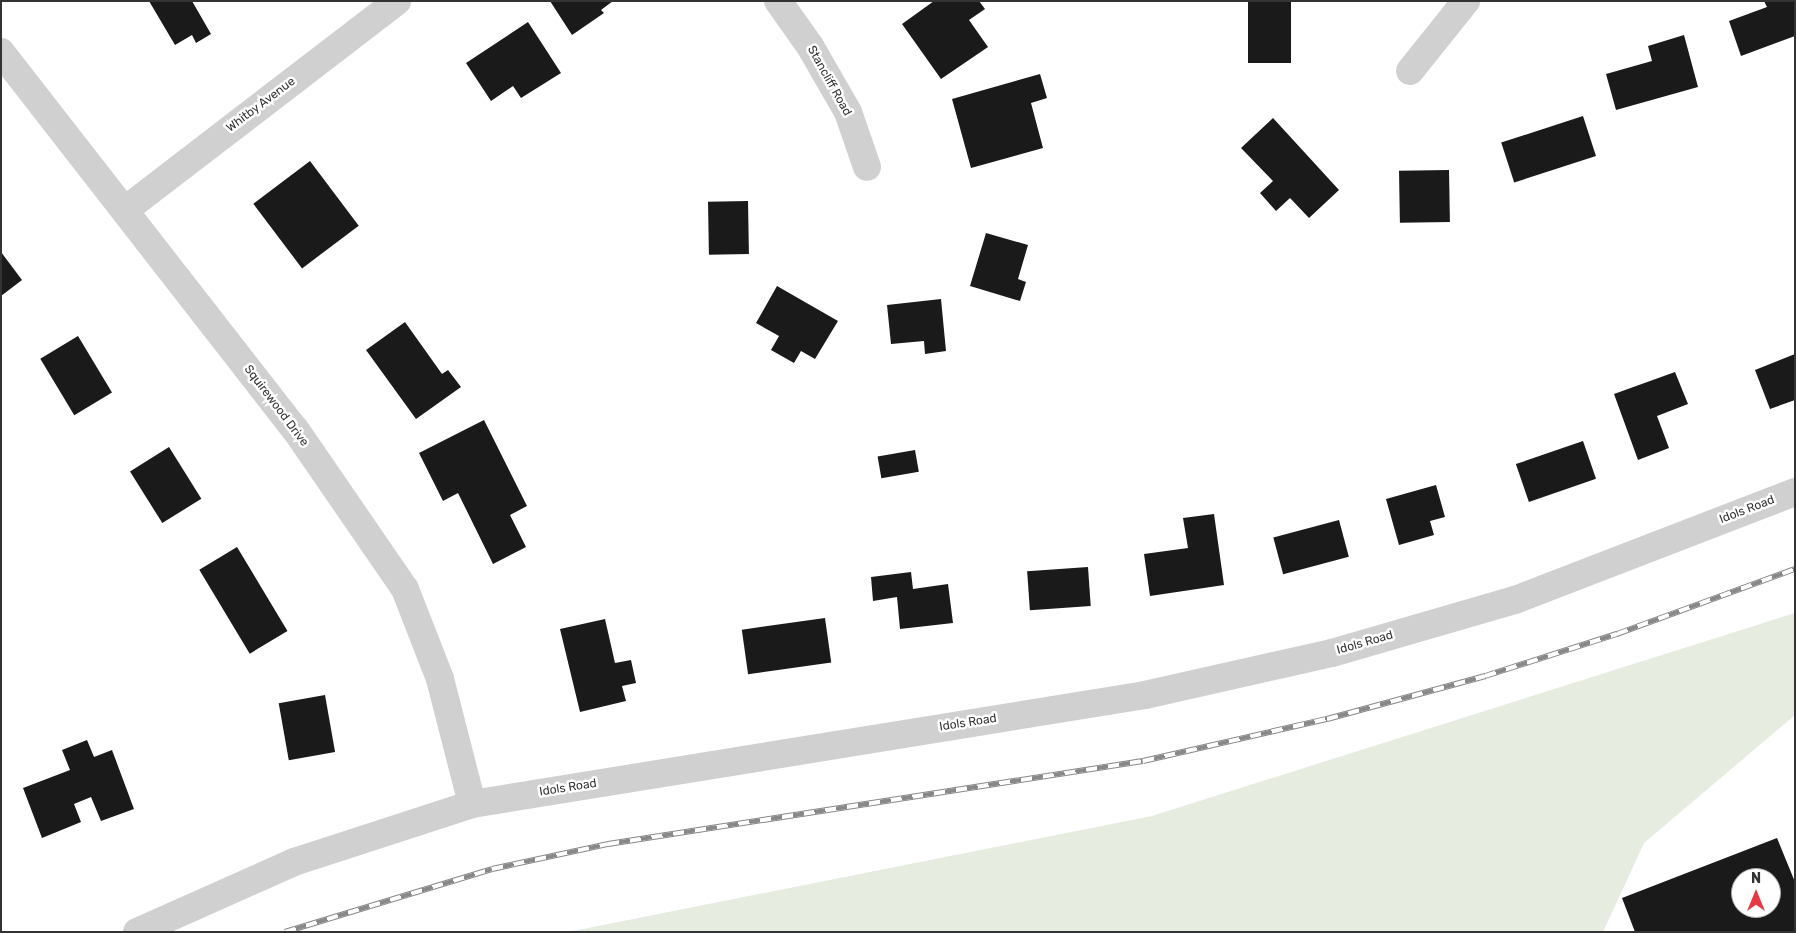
<!DOCTYPE html>
<style>
body{margin:0}
#map{position:relative;width:1796px;height:933px;overflow:hidden;background:#fff;font-family:Rubik,sans-serif}
div>[style]{position:absolute}
.green>*{inset:0;background:#e6ecdf}
.building>*{inset:0;background:#1a1a1a;transform-origin:0 0}
.minor>*{height:28px;margin:-14px;padding:0 14px;transform-origin:14px;border-radius:14px;background:#d0d0d0}
.rail>*{height:5.5px;margin-top:-2.75px;transform-origin:0;background:repeating-linear-gradient(90deg,#fff 0 11px,#888 0 22px);box-sizing:border-box;border-block:1px solid #888}
span{translate:-50% -50%;white-space:nowrap;text-align:center;line-height:1.15;-webkit-text-stroke:5px #fff;paint-order:stroke}
.street-label{font-size:12px;color:#333}
.frame{position:absolute;inset:0;border:2px solid #333;pointer-events:none}
.north{position:absolute;left:1731px;top:868px;width:50px;height:50px;box-sizing:border-box;background:#fff;border:1px solid #adadad;border-radius:50%;rotate:0deg;font-size:14px;font-weight:700;line-height:20px;text-align:center;color:#333}
.north::after{content:'';display:block;margin:auto;width:18px;height:22px;background:#e63946;clip-path:polygon(50% 0,100% 100%,50% 72%,0 100%)}
</style>
<div id="map">
<div class="green">
<div style="clip-path:polygon(1795px 613px,1795px 715px,1644px 843px,1603px 932px,568px 932px,1152px 816px)"></div>
</div>
<div class="building">
<div style="clip-path:polygon(149px 1px,192px 1px,211px 34px,196px 43px,192px 35px,175px 45px)"></div>
<div style="clip-path:polygon(550px 1px,613px 1px,601px 10px,604px 13px,572px 35px)"></div>
<div style="clip-path:polygon(934px 1px,979px 1px,985px 9px,969px 20px,988px 47px,941px 79px,902px 24px)"></div>
<div style="left:1248px;top:1px;width:43px;height:62px"></div>
<div style="clip-path:polygon(1764px 1px,1795px 1px,1795px 36px,1741px 56px,1729px 21px,1767px 7px)"></div>
<div style="clip-path:polygon(528px 22px,561px 73px,521px 98px,513px 86px,491px 101px,466px 63px)"></div>
<div style="clip-path:polygon(1684px 35px,1698px 87px,1616px 110px,1606px 74px,1652px 61px,1648px 46px)"></div>
<div style="clip-path:polygon(1040px 74px,1047px 98px,1031px 103px,1043px 148px,971px 168px,952px 99px)"></div>
<div style="left:1583px;top:116px;width:42px;height:86px;rotate:72deg"></div>
<div style="clip-path:polygon(1273px 118px,1339px 190px,1309px 218px,1290px 198px,1276px 211px,1260px 193px,1273px 181px,1241px 148px)"></div>
<div style="left:310px;top:161px;width:81px;height:71px;rotate:53deg"></div>
<div style="left:1449px;top:170px;width:52px;height:50px;rotate:89deg"></div>
<div style="left:748px;top:201px;width:53px;height:40px;rotate:89deg"></div>
<div style="clip-path:polygon(986px 233px,1028px 245px,1018px 279px,1026px 282px,1020px 301px,970px 286px)"></div>
<div style="clip-path:polygon(1px 252px,22px 280px,1px 296px)"></div>
<div style="clip-path:polygon(777px 286px,838px 321px,815px 359px,801px 351px,794px 363px,771px 350px,779px 336px,756px 323px)"></div>
<div style="clip-path:polygon(941px 299px,946px 351px,925px 354px,924px 341px,891px 344px,887px 305px)"></div>
<div style="clip-path:polygon(405px 322px,442px 374px,448px 370px,461px 387px,416px 419px,366px 350px)"></div>
<div style="left:78px;top:336px;width:66px;height:44px;rotate:59deg"></div>
<div style="clip-path:polygon(1795px 354px,1795px 400px,1770px 409px,1755px 370px)"></div>
<div style="clip-path:polygon(1675px 372px,1688px 404px,1657px 416px,1669px 448px,1638px 460px,1614px 394px)"></div>
<div style="clip-path:polygon(484px 420px,527px 506px,510px 515px,526px 547px,493px 564px,458px 493px,443px 501px,419px 453px)"></div>
<div style="left:1583px;top:441px;width:40px;height:71px;rotate:71deg"></div>
<div style="left:169px;top:447px;width:61px;height:46px;rotate:58deg"></div>
<div style="left:915px;top:450px;width:22px;height:38px;rotate:80deg"></div>
<div style="clip-path:polygon(1436px 485px,1445px 517px,1430px 521px,1434px 535px,1399px 545px,1386px 499px)"></div>
<div style="clip-path:polygon(1214px 514px,1224px 585px,1150px 596px,1144px 554px,1188px 548px,1183px 518px)"></div>
<div style="left:1339px;top:520px;width:38px;height:68px;rotate:75deg"></div>
<div style="left:237px;top:547px;width:98px;height:44px;rotate:59deg"></div>
<div style="left:1088px;top:567px;width:39px;height:61px;rotate:86deg"></div>
<div style="clip-path:polygon(911px 572px,913px 589px,948px 584px,953px 623px,900px 629px,897px 597px,873px 601px,871px 577px)"></div>
<div style="left:825px;top:618px;width:45px;height:84px;rotate:82deg"></div>
<div style="clip-path:polygon(605px 619px,615px 663px,631px 660px,636px 683px,622px 686px,626px 701px,580px 712px,560px 629px)"></div>
<div style="left:325px;top:695px;width:58px;height:47px;rotate:80deg"></div>
<div style="clip-path:polygon(87px 740px,94px 757px,112px 750px,134px 809px,101px 821px,91px 797px,74px 804px,81px 822px,42px 838px,23px 788px,70px 770px,62px 750px)"></div>
<div style="clip-path:polygon(evenodd,1777px 838px,1795px 882px,1795px 932px,1635px 932px,1622px 898px,1777px 838px,1741px 878px,1771px 878px,1771px 908px,1741px 908px,1741px 878px)"></div>
</div>
<div class="minor">
<div style="left:778px;top:1px;width:55px;rotate:54.6deg"></div>
<div style="left:810px;top:46px;width:76px;rotate:60.1deg"></div>
<div style="left:848px;top:112px;width:58px;rotate:70.9deg"></div>
<div style="left:1px;top:52px;width:478px;rotate:52.1deg"></div>
<div style="left:295px;top:429px;width:194px;rotate:55.5deg"></div>
<div style="left:405px;top:589px;width:97px;rotate:68.7deg"></div>
<div style="left:440px;top:679px;width:129px;rotate:75.6deg"></div>
<div style="left:1410px;top:71px;width:90px;rotate:-51.3deg"></div>
<div style="left:125px;top:210px;width:343px;rotate:-37.5deg"></div>
<div style="left:137px;top:932px;width:172px;rotate:-24deg"></div>
<div style="left:294px;top:862px;width:187px;rotate:-18deg"></div>
<div style="left:472px;top:804px;width:682px;rotate:-9.2deg"></div>
<div style="left:1145px;top:695px;width:192px;rotate:-12.7deg"></div>
<div style="left:1332px;top:653px;width:191px;rotate:-16.2deg"></div>
<div style="left:1515px;top:600px;width:300px;rotate:-21.1deg"></div>
</div>
<div class="rail">
<div style="left:285px;top:932px;width:216px;rotate:-16.9deg"></div>
<div style="left:492px;top:869px;width:119px;rotate:-12.2deg"></div>
<div style="left:608px;top:844px;width:541px;rotate:-8.82deg"></div>
<div style="left:1143px;top:761px;width:189px;rotate:-12.9deg"></div>
<div style="left:1327px;top:719px;width:164px;rotate:-15.2deg"></div>
<div style="left:1485px;top:676px;width:139px;rotate:-17.7deg"></div>
<div style="left:1617px;top:634px;width:189px;rotate:-20.1deg"></div>
</div>
<div class="street-label">
<span style="left:829px;top:81px;rotate:61deg">Stancliff Road</span>
<span style="left:261px;top:105px;rotate:-37deg">Whitby Avenue</span>
<span style="left:276px;top:406px;rotate:53deg">Squirewood Drive</span>
<span style="left:1747px;top:510px;rotate:-21deg">Idols Road</span>
<span style="left:1365px;top:643px;rotate:-16deg">Idols Road</span>
<span style="left:968px;top:723px;rotate:-9deg">Idols Road</span>
<span style="left:568px;top:788px;rotate:-9deg">Idols Road</span>
</div>
<div class="frame"></div>
<div class="north">N</div>
</div>
